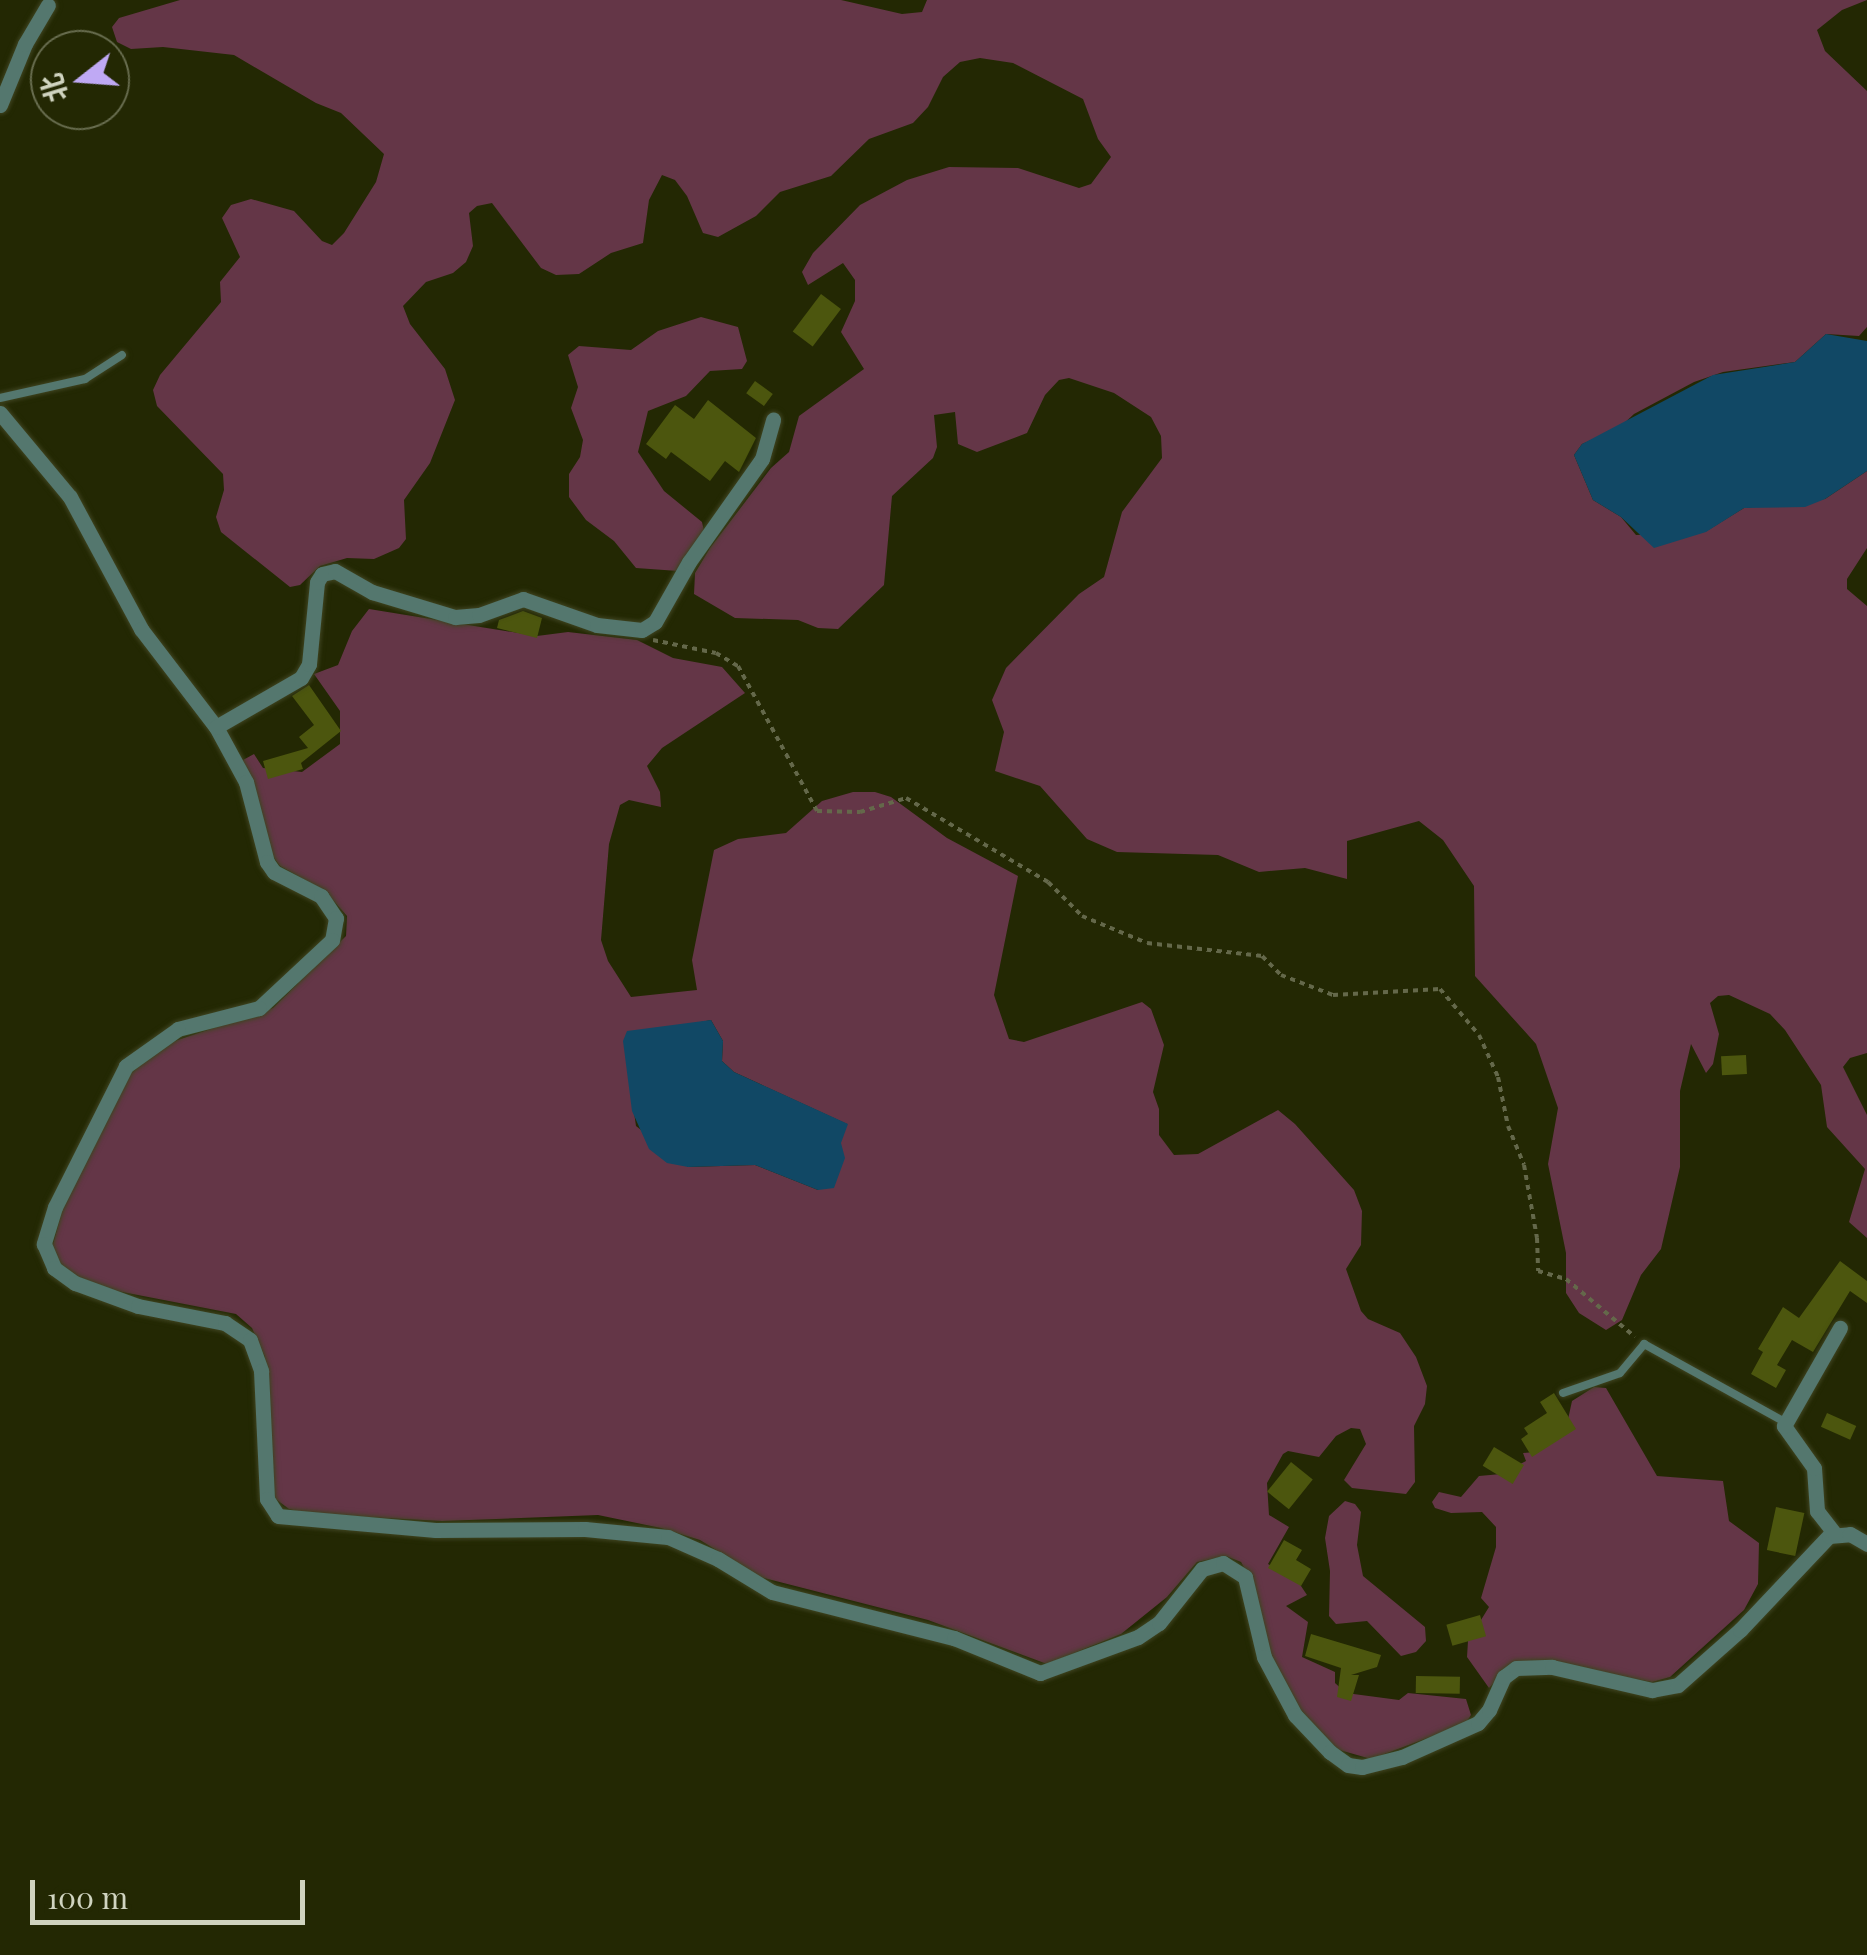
<!DOCTYPE html>
<meta charset="utf-8">
<style>
body{margin:0}
#map{position:relative;width:1867px;height:1955px;overflow:hidden;background:#232803;font-family:"Playfair Display","Noto Sans SC",serif}
div>[style]{position:absolute}
.green>*{inset:0;background:#643647}
.water>*{inset:0;background:#114865}
.building>*{inset:0;background:#4c560e;transform-origin:0 0}
.path>*{height:4px;margin-top:-2px;transform-origin:0;background:repeating-linear-gradient(90deg,#64684a 0 5px,transparent 0 10px)}
.roads{filter:drop-shadow(0 0 2px #3f4421) drop-shadow(0 0 2px #3f4421)}
.service>*{height:8px;margin:-4px;padding:0 4px;transform-origin:4px;border-radius:4px;background:#54776e}
.minor>*{height:15px;margin:-7.5px;padding:0 7.5px;transform-origin:7.5px;border-radius:7.5px;background:#54776e}
span{translate:-50% -50%;white-space:nowrap;text-align:center;line-height:1.15;-webkit-text-stroke:10px #232803;paint-order:stroke}
.north{position:absolute;left:30px;top:30px;width:100px;height:100px;box-sizing:border-box;background:#232803;border:2px solid #686d4f;border-radius:50%;rotate:253deg;font-size:28px;font-weight:700;line-height:40px;text-align:center;color:#d0d4c0}
.north::after{content:'';display:block;margin:auto;width:35px;height:45px;background:#bfa9f4;clip-path:polygon(50% 0,100% 100%,50% 72%,0 100%)}
.scale{position:absolute;left:30px;top:1880px;width:275px;height:45px;box-sizing:border-box;border:5px solid #d0d4c0;border-top:0;padding-left:12px;font-size:30px;line-height:35px;white-space:nowrap;color:#d0d4c0;-webkit-text-stroke:8px #232803;paint-order:stroke}
</style>
<div id="map">
<div class="green">
<div style="clip-path:polygon(180px 0,841px 0,902px 14px,922px 12px,927px 0,1867px 0,1842px 10px,1817px 30px,1825px 51px,1867px 91px,1867px 327px,1859px 336px,1826px 334px,1795px 362px,1723px 372px,1694px 382px,1634px 414px,1619px 428px,1582px 444px,1574px 455px,1593px 500px,1621px 517px,1636px 535px,1705px 532px,1744px 508px,1825px 499px,1867px 471px,1867px 548px,1847px 579px,1847px 589px,1867px 606px,1867px 1053px,1850px 1058px,1843px 1067px,1867px 1115px,1867px 1238px,1849px 1222px,1865px 1169px,1827px 1127px,1821px 1085px,1785px 1030px,1770px 1014px,1729px 995px,1718px 996px,1710px 1003px,1719px 1034px,1713px 1064px,1706px 1073px,1691px 1044px,1680px 1091px,1680px 1167px,1661px 1249px,1641px 1275px,1622px 1320px,1606px 1330px,1579px 1313px,1566px 1293px,1566px 1253px,1548px 1164px,1558px 1108px,1536px 1044px,1475px 976px,1474px 886px,1443px 840px,1419px 821px,1347px 841px,1347px 879px,1305px 868px,1259px 872px,1218px 855px,1117px 852px,1087px 839px,1040px 786px,995px 771px,1004px 732px,992px 700px,1006px 668px,1079px 594px,1104px 577px,1122px 512px,1162px 458px,1161px 436px,1151px 417px,1114px 393px,1069px 378px,1059px 380px,1045px 395px,1027px 433px,977px 452px,958px 444px,955px 412px,934px 415px,937px 447px,933px 458px,892px 496px,884px 585px,838px 629px,818px 628px,798px 620px,735px 618px,694px 594px,695px 573px,710px 548px,771px 468px,789px 452px,799px 416px,864px 369px,841px 332px,855px 301px,855px 280px,843px 263px,808px 285px,802px 272px,813px 253px,860px 205px,907px 180px,949px 167px,1018px 168px,1079px 188px,1091px 184px,1111px 157px,1098px 139px,1083px 99px,1013px 63px,980px 58px,960px 62px,943px 77px,928px 107px,913px 123px,869px 139px,831px 176px,780px 192px,756px 216px,718px 237px,703px 233px,687px 196px,675px 180px,662px 175px,649px 200px,643px 243px,611px 253px,579px 274px,556px 275px,541px 268px,492px 203px,477px 206px,469px 213px,473px 246px,466px 262px,453px 273px,426px 282px,403px 306px,410px 324px,445px 369px,455px 400px,430px 463px,404px 500px,406px 539px,399px 548px,374px 559px,347px 558px,320px 566px,300px 585px,290px 587px,221px 532px,216px 517px,224px 490px,223px 474px,157px 406px,153px 390px,160px 375px,221px 302px,220px 282px,240px 257px,222px 218px,231px 205px,251px 199px,294px 211px,322px 241px,332px 245px,344px 233px,376px 182px,384px 154px,341px 113px,316px 103px,234px 55px,163px 47px,131px 49px,117px 42px,112px 27px,119px 18px)"></div>
<div style="clip-path:polygon(701px 317px,738px 327px,747px 361px,742px 369px,710px 371px,686px 396px,648px 411px,638px 452px,664px 491px,702px 522px,704px 531px,678px 571px,636px 568px,614px 541px,586px 520px,569px 497px,569px 474px,580px 457px,583px 440px,571px 408px,578px 387px,568px 355px,579px 346px,631px 350px,658px 331px)"></div>
<div style="clip-path:polygon(evenodd,369px 609px,537px 636px,568px 632px,637px 640px,673px 658px,722px 667px,745px 693px,662px 748px,647px 766px,660px 792px,661px 807px,629px 800px,620px 805px,609px 844px,601px 940px,608px 961px,631px 997px,697px 990px,692px 960px,714px 850px,738px 839px,786px 833px,822px 801px,853px 792px,875px 792px,891px 797px,947px 838px,1018px 876px,994px 995px,1009px 1039px,1024px 1042px,1142px 1002px,1151px 1009px,1164px 1045px,1153px 1092px,1159px 1109px,1159px 1135px,1174px 1155px,1198px 1154px,1278px 1110px,1295px 1124px,1354px 1190px,1362px 1211px,1361px 1245px,1346px 1269px,1361px 1311px,1368px 1319px,1400px 1333px,1416px 1357px,1427px 1386px,1425px 1404px,1414px 1426px,1415px 1482px,1406px 1494px,1352px 1488px,1344px 1480px,1366px 1444px,1360px 1429px,1351px 1428px,1336px 1436px,1319px 1457px,1288px 1451px,1283px 1454px,1267px 1483px,1269px 1515px,1289px 1527px,1268px 1564px,1297px 1580px,1307px 1595px,1286px 1606px,1308px 1622px,1302px 1657px,1335px 1672px,1335px 1683px,1346px 1693px,1399px 1700px,1408px 1693px,1466px 1699px,1471px 1715px,1465px 1724px,1371px 1759px,1336px 1749px,1291px 1699px,1274px 1668px,1253px 1583px,1241px 1562px,1226px 1556px,1197px 1562px,1167px 1597px,1121px 1634px,1047px 1664px,928px 1620px,760px 1577px,700px 1540px,661px 1528px,598px 1515px,442px 1521px,310px 1514px,289px 1509px,273px 1497px,268px 1477px,265px 1357px,252px 1328px,236px 1314px,112px 1290px,74px 1275px,54px 1258px,52px 1248px,64px 1204px,128px 1076px,163px 1045px,273px 1008px,346px 936px,347px 916px,325px 891px,280px 866px,272px 855px,243px 760px,254px 754px,263px 768px,302px 772px,340px 744px,340px 711px,314px 674px,338px 665px,352px 631px,369px 609px,711px 1020px,723px 1041px,722px 1061px,734px 1072px,847px 1124px,818px 1190px,755px 1165px,688px 1167px,636px 1126px,630px 1084px,696px 1023px,711px 1020px)"></div>
<div style="clip-path:polygon(1594px 1387px,1606px 1388px,1657px 1476px,1723px 1481px,1729px 1521px,1759px 1543px,1758px 1584px,1744px 1610px,1670px 1677px,1652px 1682px,1541px 1662px,1512px 1664px,1489px 1688px,1467px 1657px,1468px 1641px,1489px 1607px,1481px 1598px,1496px 1547px,1496px 1527px,1482px 1512px,1451px 1513px,1435px 1508px,1432px 1502px,1439px 1492px,1461px 1497px,1479px 1476px,1501px 1474px,1526px 1461px,1523px 1453px,1534px 1452px,1567px 1424px,1572px 1401px)"></div>
<div style="clip-path:polygon(1345px 1501px,1355px 1504px,1361px 1512px,1357px 1545px,1363px 1576px,1425px 1627px,1426px 1641px,1416px 1652px,1401px 1656px,1367px 1621px,1336px 1624px,1329px 1616px,1330px 1571px,1325px 1538px,1329px 1516px)"></div>
</div>
<div class="water">
<div style="clip-path:polygon(1826px 334px,1867px 341px,1867px 471px,1825px 499px,1805px 507px,1744px 508px,1706px 532px,1654px 548px,1621px 517px,1593px 500px,1574px 455px,1582px 444px,1713px 375px,1795px 362px)"></div>
<div style="clip-path:polygon(711px 1020px,723px 1041px,722px 1061px,734px 1072px,848px 1124px,841px 1143px,845px 1158px,834px 1188px,818px 1190px,755px 1165px,688px 1167px,667px 1163px,649px 1149px,632px 1111px,623px 1041px,627px 1031px)"></div>
</div>
<div class="building">
<div style="left:821px;top:294px;width:25px;height:47px;rotate:37deg"></div>
<div style="left:755px;top:381px;width:22px;height:15px;rotate:36deg"></div>
<div style="clip-path:polygon(708px 400px,756px 438px,739px 472px,725px 461px,710px 481px,671px 452px,666px 459px,646px 444px,675px 405px,694px 419px)"></div>
<div style="clip-path:polygon(523px 611px,542px 618px,537px 638px,497px 628px,499px 620px)"></div>
<div style="clip-path:polygon(309px 685px,341px 731px,301px 763px,303px 769px,268px 779px,263px 761px,308px 748px,299px 737px,314px 725px,292px 696px)"></div>
<div style="left:1746px;top:1055px;width:19px;height:25px;rotate:87deg"></div>
<div style="clip-path:polygon(1840px 1261px,1867px 1281px,1867px 1303px,1850px 1291px,1813px 1352px,1792px 1340px,1777px 1365px,1786px 1370px,1776px 1388px,1751px 1374px,1763px 1352px,1758px 1349px,1783px 1307px,1799px 1318px)"></div>
<div style="clip-path:polygon(1554px 1393px,1576px 1429px,1532px 1457px,1521px 1439px,1528px 1434px,1524px 1428px,1547px 1413px,1540px 1402px)"></div>
<div style="left:1827px;top:1413px;width:32px;height:15px;rotate:24deg"></div>
<div style="left:1494px;top:1447px;width:35px;height:22px;rotate:31deg"></div>
<div style="left:1291px;top:1462px;width:28px;height:38px;rotate:39deg"></div>
<div style="left:1776px;top:1507px;width:29px;height:44px;rotate:12deg"></div>
<div style="clip-path:polygon(1284px 1540px,1302px 1550px,1296px 1560px,1311px 1569px,1301px 1586px,1268px 1568px)"></div>
<div style="left:1480px;top:1615px;width:22px;height:35px;rotate:74deg"></div>
<div style="clip-path:polygon(1311px 1634px,1381px 1655px,1377px 1667px,1351px 1675px,1359px 1675px,1351px 1701px,1337px 1697px,1341px 1668px,1305px 1656px)"></div>
<div style="left:1416px;top:1676px;width:44px;height:17px;rotate:1deg"></div>
</div>
<div class="path">
<div style="left:653px;top:640px;width:64px;rotate:11.7deg"></div>
<div style="left:716px;top:653px;width:26px;rotate:31deg"></div>
<div style="left:738px;top:666px;width:165px;rotate:61.4deg"></div>
<div style="left:817px;top:811px;width:43px;rotate:1.3deg"></div>
<div style="left:860px;top:812px;width:48px;rotate:-16.9deg"></div>
<div style="left:906px;top:798px;width:165px;rotate:30.6deg"></div>
<div style="left:1048px;top:882px;width:48px;rotate:45deg"></div>
<div style="left:1082px;top:916px;width:70px;rotate:22.6deg"></div>
<div style="left:1147px;top:943px;width:116px;rotate:6.4deg"></div>
<div style="left:1262px;top:956px;width:27px;rotate:45deg"></div>
<div style="left:1281px;top:975px;width:56px;rotate:21deg"></div>
<div style="left:1333px;top:995px;width:107px;rotate:-3.2deg"></div>
<div style="left:1440px;top:989px;width:60px;rotate:49.7deg"></div>
<div style="left:1479px;top:1035px;width:46px;rotate:65.7deg"></div>
<div style="left:1498px;top:1077px;width:50px;rotate:78.5deg"></div>
<div style="left:1508px;top:1126px;width:42px;rotate:67.7deg"></div>
<div style="left:1524px;top:1165px;width:74px;rotate:79.9deg"></div>
<div style="left:1537px;top:1238px;width:33px;rotate:88deg"></div>
<div style="left:1538px;top:1271px;width:29px;rotate:16deg"></div>
<div style="left:1566px;top:1279px;width:90px;rotate:40deg"></div>
</div>
<div class="roads">
<div class="service">
<div style="left:0;top:398px;width:87px;rotate:-12.6deg"></div>
<div style="left:85px;top:379px;width:44px;rotate:-33deg"></div>
<div style="left:1563px;top:1393px;width:60px;rotate:-19.3deg"></div>
<div style="left:1620px;top:1373px;width:38px;rotate:-50deg"></div>
<div style="left:1644px;top:1344px;width:161px;rotate:29deg"></div>
</div>
<div class="minor">
<div style="left:0;top:105px;width:66px;rotate:-67.7deg"></div>
<div style="left:25px;top:44px;width:45px;rotate:-59.5deg"></div>
<div style="left:0;top:413px;width:109px;rotate:50.2deg"></div>
<div style="left:70px;top:497px;width:150px;rotate:61.7deg"></div>
<div style="left:141px;top:629px;width:123px;rotate:52.6deg"></div>
<div style="left:216px;top:727px;width:63px;rotate:61.4deg"></div>
<div style="left:246px;top:782px;width:83px;rotate:75.3deg"></div>
<div style="left:267px;top:862px;width:12px;rotate:55deg"></div>
<div style="left:274px;top:872px;width:53px;rotate:27.1deg"></div>
<div style="left:321px;top:896px;width:27px;rotate:56deg"></div>
<div style="left:336px;top:918px;width:22px;rotate:100deg"></div>
<div style="left:332px;top:940px;width:100px;rotate:137deg"></div>
<div style="left:259px;top:1008px;width:84px;rotate:165.5deg"></div>
<div style="left:178px;top:1029px;width:64px;rotate:144.6deg"></div>
<div style="left:126px;top:1066px;width:158px;rotate:116.7deg"></div>
<div style="left:55px;top:1207px;width:39px;rotate:107deg"></div>
<div style="left:44px;top:1244px;width:26px;rotate:67deg"></div>
<div style="left:54px;top:1268px;width:26px;rotate:36deg"></div>
<div style="left:75px;top:1283px;width:67px;rotate:20.1deg"></div>
<div style="left:138px;top:1306px;width:89px;rotate:11.1deg"></div>
<div style="left:225px;top:1323px;width:30px;rotate:34deg"></div>
<div style="left:250px;top:1340px;width:33px;rotate:70deg"></div>
<div style="left:261px;top:1371px;width:128px;rotate:87.3deg"></div>
<div style="left:267px;top:1499px;width:20px;rotate:57deg"></div>
<div style="left:278px;top:1516px;width:158px;rotate:5.1deg"></div>
<div style="left:435px;top:1530px;width:150px;rotate:-0.4deg"></div>
<div style="left:585px;top:1529px;width:83px;rotate:5.5deg"></div>
<div style="left:668px;top:1537px;width:55px;rotate:23.7deg"></div>
<div style="left:718px;top:1559px;width:63px;rotate:31.4deg"></div>
<div style="left:772px;top:1592px;width:188px;rotate:14.2deg"></div>
<div style="left:954px;top:1638px;width:93px;rotate:22.1deg"></div>
<div style="left:1040px;top:1673px;width:104px;rotate:-20.2deg"></div>
<div style="left:1138px;top:1637px;width:25px;rotate:-34deg"></div>
<div style="left:1159px;top:1623px;width:69px;rotate:-51.5deg"></div>
<div style="left:1202px;top:1569px;width:22px;rotate:-16deg"></div>
<div style="left:1223px;top:1563px;width:26px;rotate:32deg"></div>
<div style="left:1245px;top:1577px;width:82px;rotate:76.6deg"></div>
<div style="left:1264px;top:1657px;width:66px;rotate:61.9deg"></div>
<div style="left:1295px;top:1715px;width:51px;rotate:46.6deg"></div>
<div style="left:1330px;top:1752px;width:22px;rotate:36deg"></div>
<div style="left:1348px;top:1765px;width:14px;rotate:8deg"></div>
<div style="left:1362px;top:1767px;width:41px;rotate:-14deg"></div>
<div style="left:1402px;top:1757px;width:83px;rotate:-24.1deg"></div>
<div style="left:1478px;top:1723px;width:17px;rotate:-50deg"></div>
<div style="left:1489px;top:1710px;width:36px;rotate:-66deg"></div>
<div style="left:1504px;top:1677px;width:15px;rotate:-37deg"></div>
<div style="left:1516px;top:1668px;width:36px;rotate:-2deg"></div>
<div style="left:1552px;top:1667px;width:103px;rotate:13deg"></div>
<div style="left:1652px;top:1690px;width:26px;rotate:-11deg"></div>
<div style="left:1678px;top:1685px;width:83px;rotate:-41.6deg"></div>
<div style="left:1740px;top:1630px;width:129px;rotate:-46.6deg"></div>
<div style="left:1829px;top:1536px;width:21px;rotate:-5deg"></div>
<div style="left:1850px;top:1534px;width:20px;rotate:30deg"></div>
<div style="left:216px;top:727px;width:98px;rotate:-30deg"></div>
<div style="left:301px;top:678px;width:16px;rotate:-60deg"></div>
<div style="left:309px;top:664px;width:82px;rotate:-84.4deg"></div>
<div style="left:317px;top:582px;width:9px;rotate:-58deg"></div>
<div style="left:322px;top:574px;width:13px;rotate:-13deg"></div>
<div style="left:335px;top:571px;width:43px;rotate:29.6deg"></div>
<div style="left:372px;top:592px;width:87px;rotate:16.8deg"></div>
<div style="left:455px;top:617px;width:24px;rotate:-5deg"></div>
<div style="left:479px;top:615px;width:47px;rotate:-20deg"></div>
<div style="left:523px;top:599px;width:78px;rotate:19.4deg"></div>
<div style="left:597px;top:625px;width:45px;rotate:6.3deg"></div>
<div style="left:642px;top:630px;width:15px;rotate:-32deg"></div>
<div style="left:655px;top:622px;width:69px;rotate:-60.5deg"></div>
<div style="left:689px;top:562px;width:126px;rotate:-54.7deg"></div>
<div style="left:762px;top:459px;width:41px;rotate:-74.2deg"></div>
<div style="left:1835px;top:1534px;width:29px;rotate:-128deg"></div>
<div style="left:1817px;top:1511px;width:43px;rotate:-94deg"></div>
<div style="left:1814px;top:1468px;width:52px;rotate:-125.5deg"></div>
<div style="left:1784px;top:1426px;width:113px;rotate:-60.3deg"></div>
</div>
</div>
<div class="north">北</div>
<div class="scale">100 m</div>
</div>
